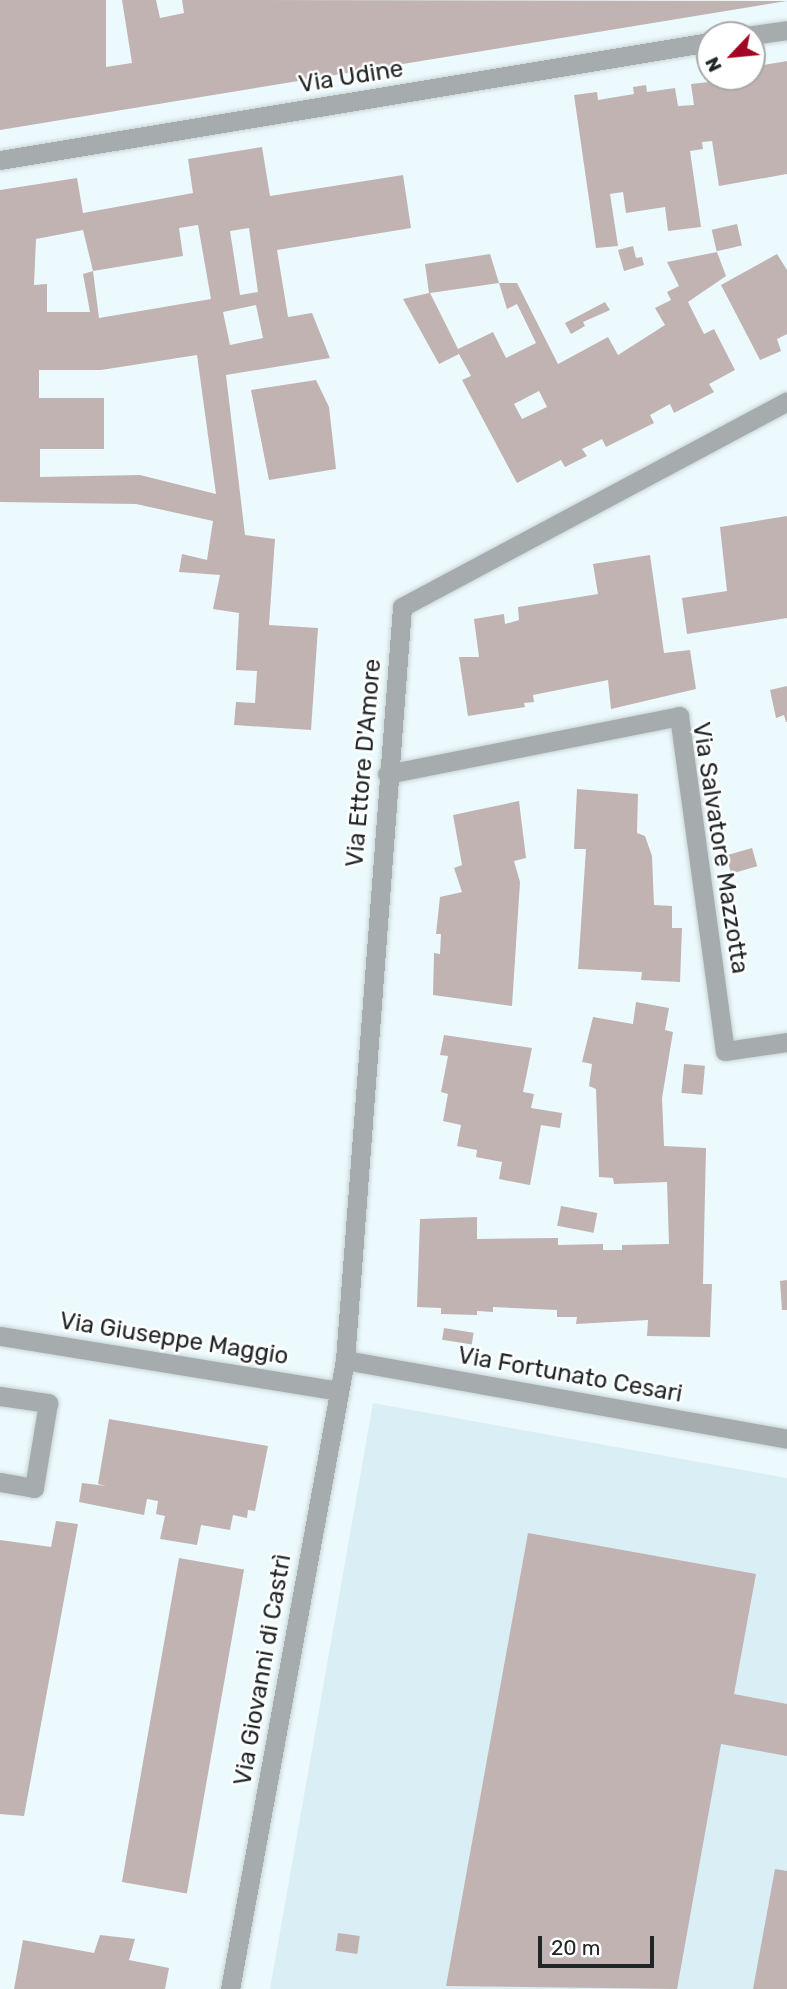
<!DOCTYPE html>
<meta charset="utf-8">
<style>
body{margin:0}
#map{position:relative;width:787px;height:1989px;overflow:hidden;background:#edfafd;font-family:Rubik,sans-serif}
div>[style]{position:absolute}
.built>*{inset:0;background:#d9eff5}
.building>*{inset:0;background:#c0b3b2;transform-origin:0 0}
.roads{filter:drop-shadow(0 0 2px #c8d4d6) drop-shadow(0 0 2px #c8d4d6)}
.service>*{height:19px;margin:-9.5px;padding:0 9.5px;transform-origin:9.5px;border-radius:9.5px;background:#a6acad}
.minor>*{height:19px;margin:-9.5px;padding:0 9.5px;transform-origin:9.5px;border-radius:9.5px;background:#a6acad}
span{translate:-50% -50%;white-space:nowrap;text-align:center;line-height:1.15;-webkit-text-stroke:5px #fff;paint-order:stroke}
.street-label{font-size:24px;color:#202526}
.north{position:absolute;left:696px;top:21px;width:70px;height:70px;box-sizing:border-box;background:#fff;border:2px solid #a6a8a8;border-radius:50%;rotate:244deg;font-size:19px;font-weight:700;line-height:28px;text-align:center;color:#202526}
.north::after{content:'';display:block;margin:auto;width:24px;height:32px;background:#a20422;clip-path:polygon(50% 0,100% 100%,50% 72%,0 100%)}
.scale{position:absolute;left:538px;top:1936px;width:116px;height:32px;box-sizing:border-box;border:4px solid #202526;border-top:0;padding-left:9px;font-size:21px;line-height:24px;white-space:nowrap;color:#202526;-webkit-text-stroke:5px #fff;paint-order:stroke}
</style>
<div id="map">
<div class="built">
<div style="clip-path:polygon(373px 1403px,787px 1478px,787px 1989px,270px 1989px)"></div>
</div>
<div class="building">
<div style="clip-path:polygon(0 0,106px 0,106px 67px,132px 63px,122px 0,156px 0,160px 18px,184px 13px,182px 0,787px 1px,0 130px)"></div>
<div style="clip-path:polygon(787px 61px,787px 174px,719px 186px,712px 141px,702px 142px,703px 149px,690px 151px,701px 227px,668px 231px,665px 207px,626px 213px,623px 192px,610px 194px,618px 246px,596px 248px,574px 95px,597px 92px,598px 100px,634px 94px,633px 87px,646px 85px,647px 92px,675px 88px,678px 106px,694px 105px,691px 84px,752px 77px,752px 67px)"></div>
<div style="clip-path:polygon(evenodd,262px 147px,270px 196px,403px 175px,411px 228px,277px 250px,288px 317px,312px 313px,330px 358px,226px 375px,245px 535px,275px 539px,269px 625px,318px 628px,311px 730px,234px 725px,236px 702px,255px 703px,257px 671px,236px 670px,239px 613px,213px 609px,220px 575px,179px 572px,182px 554px,207px 560px,213px 521px,136px 504px,0 502px,0 190px,77px 178px,83px 213px,193px 193px,188px 159px,262px 147px,198px 225px,211px 299px,99px 318px,93px 271px,83px 274px,90px 312px,47px 312px,47px 284px,34px 285px,36px 239px,83px 230px,93px 271px,183px 256px,179px 228px,198px 225px,262px 147px,249px 228px,258px 292px,240px 295px,230px 231px,249px 228px,262px 147px,256px 305px,263px 338px,230px 345px,223px 312px,256px 305px,262px 147px,197px 355px,216px 494px,140px 475px,40px 477px,40px 449px,104px 449px,104px 398px,39px 398px,39px 370px,101px 370px,197px 355px)"></div>
<div style="left:737px;top:224px;width:22px;height:26px;rotate:77deg"></div>
<div style="clip-path:polygon(633px 246px,636px 258px,642px 257px,644px 265px,624px 271px,618px 250px)"></div>
<div style="clip-path:polygon(evenodd,717px 252px,726px 276px,688px 302px,704px 334px,714px 329px,735px 370px,709px 384px,714px 392px,674px 413px,670px 404px,650px 415px,654px 423px,606px 447px,602px 439px,582px 449px,587px 456px,565px 467px,561px 460px,517px 483px,462px 380px,471px 376px,459px 354px,439px 364px,403px 299px,429px 293px,425px 264px,490px 254px,499px 283px,430px 293px,458px 349px,493px 332px,506px 358px,536px 343px,517px 304px,507px 309px,499px 283px,517px 283px,558px 364px,608px 337px,618px 355px,665px 325px,655px 308px,671px 300px,667px 292px,679px 286px,667px 262px,717px 252px,539px 391px,547px 407px,522px 419px,514px 404px,539px 391px)"></div>
<div style="clip-path:polygon(777px 254px,787px 270px,787px 334px,777px 339px,781px 351px,760px 360px,721px 285px)"></div>
<div style="clip-path:polygon(605px 302px,610px 310px,583px 322px,585px 326px,571px 334px,565px 323px)"></div>
<div style="clip-path:polygon(316px 380px,329px 407px,336px 469px,269px 480px,251px 390px)"></div>
<div style="clip-path:polygon(787px 516px,787px 618px,687px 634px,682px 598px,727px 591px,720px 527px)"></div>
<div style="clip-path:polygon(650px 555px,664px 653px,690px 650px,696px 689px,611px 709px,608px 680px,533px 695px,534px 702px,524px 703px,525px 707px,468px 716px,459px 657px,479px 657px,474px 619px,504px 614px,505px 624px,519px 620px,518px 607px,598px 594px,593px 564px)"></div>
<div style="clip-path:polygon(787px 686px,787px 722px,786px 722px,784px 715px,776px 718px,770px 690px)"></div>
<div style="clip-path:polygon(577px 789px,638px 794px,637px 833px,645px 836px,652px 856px,654px 905px,672px 906px,672px 928px,682px 928px,680px 982px,641px 980px,642px 972px,578px 969px,586px 849px,574px 849px)"></div>
<div style="clip-path:polygon(519px 801px,526px 858px,514px 861px,520px 882px,512px 1006px,433px 995px,434px 953px,440px 954px,441px 934px,436px 934px,440px 897px,462px 892px,454px 868px,462px 865px,453px 815px)"></div>
<div style="left:752px;top:848px;width:19px;height:27px;rotate:74deg"></div>
<div style="clip-path:polygon(636px 1002px,669px 1008px,665px 1030px,673px 1032px,662px 1098px,664px 1146px,706px 1148px,703px 1284px,712px 1284px,710px 1337px,647px 1336px,648px 1320px,576px 1324px,577px 1317px,557px 1317px,557px 1310px,493px 1307px,493px 1312px,477px 1311px,477px 1315px,441px 1314px,441px 1308px,417px 1307px,420px 1219px,477px 1217px,477px 1239px,558px 1238px,558px 1245px,603px 1244px,603px 1250px,622px 1250px,622px 1245px,669px 1244px,667px 1182px,614px 1184px,613px 1178px,599px 1177px,596px 1089px,589px 1086px,592px 1064px,582px 1062px,593px 1017px,633px 1024px)"></div>
<div style="clip-path:polygon(444px 1035px,532px 1048px,523px 1092px,534px 1094px,531px 1108px,562px 1113px,560px 1128px,541px 1125px,530px 1185px,499px 1179px,502px 1162px,476px 1157px,477px 1150px,457px 1146px,461px 1125px,443px 1121px,448px 1094px,441px 1092px,448px 1056px,440px 1055px)"></div>
<div style="left:684px;top:1064px;width:21px;height:29px;rotate:5deg"></div>
<div style="left:561px;top:1206px;width:37px;height:20px;rotate:11deg"></div>
<div style="clip-path:polygon(787px 1280px,787px 1310px,782px 1310px,780px 1281px)"></div>
<div style="left:444px;top:1328px;width:30px;height:12px;rotate:9deg"></div>
<div style="clip-path:polygon(109px 1419px,268px 1446px,255px 1511px,248px 1510px,247px 1518px,233px 1515px,230px 1530px,201px 1525px,197px 1545px,160px 1539px,165px 1516px,156px 1514px,158px 1501px,147px 1499px,144px 1515px,79px 1502px,82px 1483px,106px 1486px,98px 1484px)"></div>
<div style="clip-path:polygon(56px 1521px,78px 1524px,24px 1816px,0 1814px,0 1540px,51px 1547px)"></div>
<div style="clip-path:polygon(528px 1533px,756px 1574px,734px 1694px,787px 1704px,787px 1756px,721px 1744px,677px 1989px,446px 1986px)"></div>
<div style="left:179px;top:1558px;width:66px;height:329px;rotate:10deg"></div>
<div style="clip-path:polygon(775px 1869px,787px 1871px,787px 1989px,753px 1989px)"></div>
<div style="left:338px;top:1933px;width:22px;height:18px;rotate:8deg"></div>
<div style="clip-path:polygon(100px 1935px,135px 1939px,129px 1960px,169px 1968px,165px 1989px,14px 1989px,23px 1940px,94px 1953px)"></div>
</div>
<div class="roads">
<div class="service">
<div style="left:0;top:1396px;width:49px;rotate:8.3deg"></div>
<div style="left:48px;top:1403px;width:86px;rotate:99.4deg"></div>
<div style="left:34px;top:1488px;width:35px;rotate:-170deg"></div>
</div>
<div class="minor">
<div style="left:752px;top:35px;width:35px;rotate:-8deg"></div>
<div style="left:0;top:160px;width:720px;rotate:-9.44deg"></div>
<div style="left:387px;top:774px;width:298px;rotate:-11.2deg"></div>
<div style="left:679px;top:716px;width:338px;rotate:82.2deg"></div>
<div style="left:725px;top:1051px;width:63px;rotate:-8.3deg"></div>
<div style="left:0;top:1336px;width:343px;rotate:9.2deg"></div>
<div style="left:345px;top:1360px;width:449px;rotate:10.1deg"></div>
<div style="left:230px;top:1989px;width:639px;rotate:-79.64deg"></div>
<div style="left:345px;top:1360px;width:755px;rotate:-85.67deg"></div>
<div style="left:402px;top:607px;width:437px;rotate:-28.1deg"></div>
</div>
</div>
<div class="street-label">
<span style="left:351px;top:77px;rotate:-9deg">Via Udine</span>
<span style="left:364px;top:763px;rotate:-85deg">Via Ettore D'Amore</span>
<span style="left:720px;top:848px;rotate:81deg">Via Salvatore Mazzotta</span>
<span style="left:174px;top:1339px;rotate:9deg">Via Giuseppe Maggio</span>
<span style="left:570px;top:1375px;rotate:10deg">Via Fortunato Cesari</span>
<span style="left:263px;top:1670px;rotate:-80deg">Via Giovanni di Castrì</span>
</div>
<div class="north">N</div>
<div class="scale">20 m</div>
</div>
